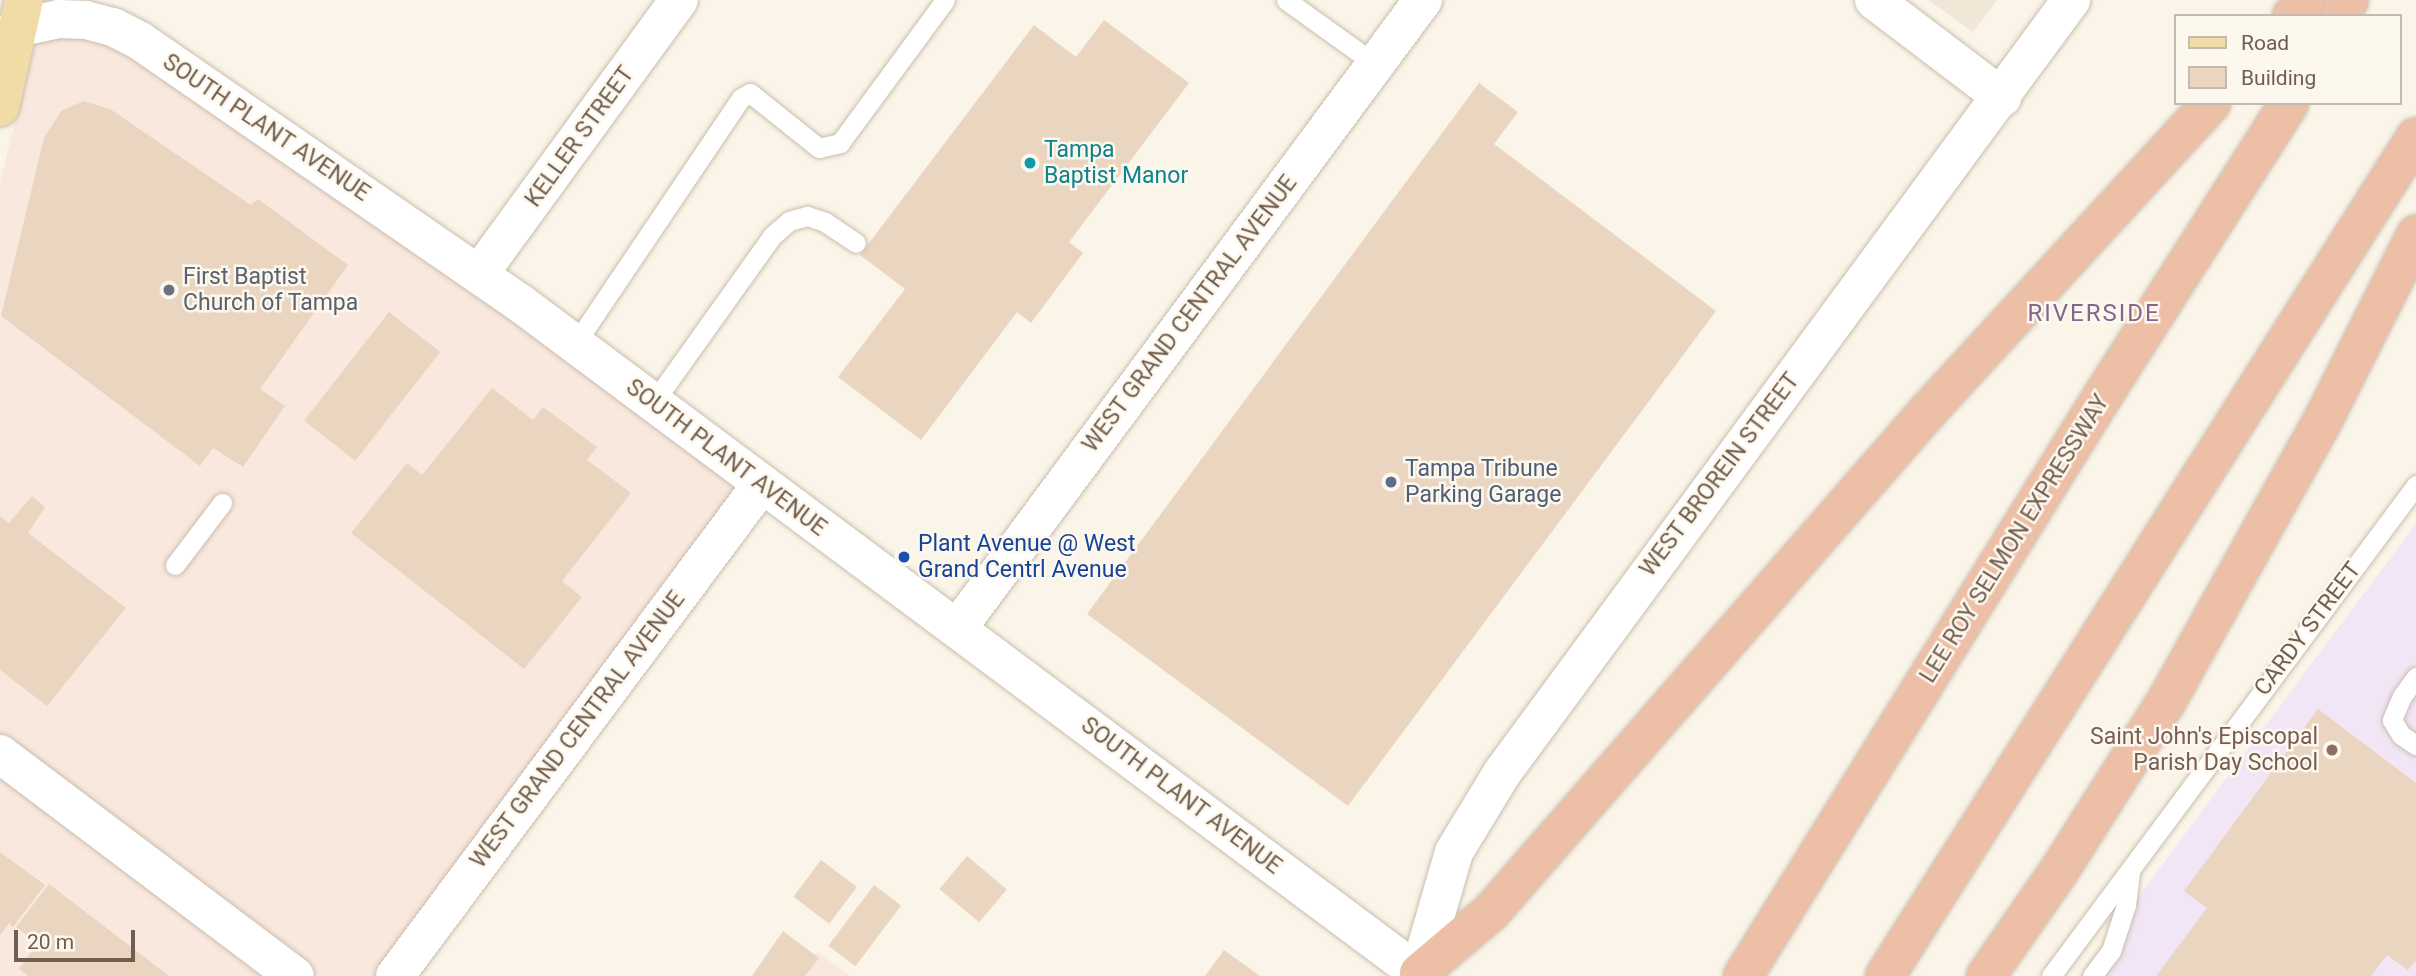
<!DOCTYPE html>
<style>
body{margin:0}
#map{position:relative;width:2416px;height:976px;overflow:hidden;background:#faf5e8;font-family:Roboto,sans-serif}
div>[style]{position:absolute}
.residential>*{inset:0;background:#f1e7d7}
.commercial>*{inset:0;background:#f9e8dd}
.education>*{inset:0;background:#f2e5f6}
.building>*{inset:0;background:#ead5c1;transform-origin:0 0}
.roads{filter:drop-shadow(0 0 2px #cbbdaf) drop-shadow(0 0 2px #cbbdaf)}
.service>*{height:19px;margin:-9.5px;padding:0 9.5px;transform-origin:9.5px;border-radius:9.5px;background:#fff}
.minor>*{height:38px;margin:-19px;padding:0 19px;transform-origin:19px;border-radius:19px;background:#fff}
.tertiary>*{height:38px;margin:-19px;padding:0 19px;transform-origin:19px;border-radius:19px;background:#fff}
.secondary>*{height:38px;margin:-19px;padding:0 19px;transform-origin:19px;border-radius:19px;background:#fff}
.primary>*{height:38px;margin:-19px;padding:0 19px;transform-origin:19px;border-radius:19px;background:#f1dca8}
.motorway>*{height:38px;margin:-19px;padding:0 19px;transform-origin:19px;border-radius:19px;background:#edbfa6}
.dots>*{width:19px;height:19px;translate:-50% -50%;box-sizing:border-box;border:4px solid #fdf8ee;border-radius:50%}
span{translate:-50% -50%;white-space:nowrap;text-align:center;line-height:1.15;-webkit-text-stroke:5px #fdf8ee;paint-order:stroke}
.street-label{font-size:23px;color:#715e4f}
.culture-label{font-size:23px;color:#0d838f}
.left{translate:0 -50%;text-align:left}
.worship-label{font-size:23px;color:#5b616d}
.service-label{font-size:23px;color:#4e5e75}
.transit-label{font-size:23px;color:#164399}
.education-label{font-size:23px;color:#785e54}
.right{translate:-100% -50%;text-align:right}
.neighbourhood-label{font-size:24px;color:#84668d;letter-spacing:2px}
.legend{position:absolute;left:2174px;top:14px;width:228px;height:91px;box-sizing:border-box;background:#fdf8ee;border:2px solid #c5baae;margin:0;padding:9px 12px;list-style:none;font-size:21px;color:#715e4f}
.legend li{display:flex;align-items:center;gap:14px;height:35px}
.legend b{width:35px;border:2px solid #c5baae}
.scale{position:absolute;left:14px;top:930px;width:121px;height:32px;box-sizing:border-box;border:4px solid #715e4f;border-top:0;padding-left:9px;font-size:21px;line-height:24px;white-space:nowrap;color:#715e4f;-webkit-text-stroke:5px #fdf8ee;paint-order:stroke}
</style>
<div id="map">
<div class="residential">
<div style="clip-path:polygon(1928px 0,1997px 0,1973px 32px)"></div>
</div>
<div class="commercial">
<div style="clip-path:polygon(46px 0,59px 0,128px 39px,744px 487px,378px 976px,0 976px,0 182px)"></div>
<div style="clip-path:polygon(817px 952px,851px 976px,798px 976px)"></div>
</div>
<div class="education">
<div style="clip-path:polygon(2416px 524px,2416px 976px,2079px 976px)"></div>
</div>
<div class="building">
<div style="clip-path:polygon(1104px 20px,1189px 83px,1069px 242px,1083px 253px,1031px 323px,1017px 312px,921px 440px,838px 377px,905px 289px,860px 255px,1034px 25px,1076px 57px)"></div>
<div style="clip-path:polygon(1479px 83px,1518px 112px,1494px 144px,1716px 311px,1348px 806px,1087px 614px)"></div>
<div style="clip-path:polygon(84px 101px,110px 109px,251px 205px,258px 199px,348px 265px,260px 389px,285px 406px,243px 467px,213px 448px,200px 466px,1px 316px,44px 138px,61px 111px)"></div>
<div style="left:389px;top:312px;width:65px;height:138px;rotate:38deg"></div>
<div style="clip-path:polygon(492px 388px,533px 420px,543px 407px,597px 447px,587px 460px,631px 493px,562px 581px,582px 597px,524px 669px,351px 533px,407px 463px,422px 475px)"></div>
<div style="clip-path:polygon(32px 496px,45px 507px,28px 533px,126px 608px,47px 706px,0 670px,0 516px,9px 523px)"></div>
<div style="clip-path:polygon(2318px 709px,2416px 783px,2416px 960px,2408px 970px,2387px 955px,2371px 976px,2156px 976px,2207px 908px,2184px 891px)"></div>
<div style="clip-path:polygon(0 852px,45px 885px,13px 927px,9px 923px,0 935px)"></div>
<div style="left:967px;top:856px;width:52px;height:43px;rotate:40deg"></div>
<div style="left:821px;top:860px;width:45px;height:46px;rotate:37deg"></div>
<div style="clip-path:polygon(49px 884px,169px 976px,28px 976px,19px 969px,38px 943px,16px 927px)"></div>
<div style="left:874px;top:885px;width:34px;height:76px;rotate:37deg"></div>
<div style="clip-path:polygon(783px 931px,819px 958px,805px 976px,752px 976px)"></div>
<div style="clip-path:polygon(1224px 950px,1260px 976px,1205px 976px)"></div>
</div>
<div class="roads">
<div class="service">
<div style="left:1286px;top:0;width:110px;rotate:35.7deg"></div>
<div style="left:575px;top:344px;width:297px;rotate:-56deg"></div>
<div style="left:741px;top:98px;width:10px;rotate:-29deg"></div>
<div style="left:750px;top:93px;width:88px;rotate:38.6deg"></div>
<div style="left:819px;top:148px;width:22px;rotate:-13deg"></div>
<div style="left:840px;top:143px;width:177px;rotate:-53.7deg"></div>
<div style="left:653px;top:403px;width:205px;rotate:-54.5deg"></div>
<div style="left:772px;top:236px;width:23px;rotate:-41deg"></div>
<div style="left:789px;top:221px;width:19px;rotate:-16deg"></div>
<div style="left:807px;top:216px;width:19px;rotate:18deg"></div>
<div style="left:825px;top:222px;width:37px;rotate:34deg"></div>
<div style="left:175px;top:565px;width:78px;rotate:-52.8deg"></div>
<div style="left:2416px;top:677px;width:24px;rotate:126deg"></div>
<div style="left:2402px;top:696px;width:26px;rotate:113deg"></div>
<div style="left:2392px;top:720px;width:17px;rotate:59deg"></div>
<div style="left:2401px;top:735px;width:18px;rotate:34deg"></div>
<div style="left:2051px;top:976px;width:612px;rotate:-53.37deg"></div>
<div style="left:2092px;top:976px;width:31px;rotate:-53deg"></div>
<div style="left:2111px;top:951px;width:48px;rotate:-71.9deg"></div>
<div style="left:2126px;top:905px;width:34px;rotate:-83deg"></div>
</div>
<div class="minor">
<div style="left:1874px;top:0;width:161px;rotate:37.2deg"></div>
<div style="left:479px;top:274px;width:339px;rotate:-53.9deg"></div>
<div style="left:957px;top:629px;width:783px;rotate:-53.47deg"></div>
<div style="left:395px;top:976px;width:612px;rotate:-53.3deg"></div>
</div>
<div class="tertiary">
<div style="left:0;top:38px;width:20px;rotate:-30deg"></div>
<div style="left:17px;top:28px;width:43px;rotate:-12.1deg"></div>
<div style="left:59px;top:19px;width:27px;rotate:2deg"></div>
<div style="left:86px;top:20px;width:28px;rotate:15deg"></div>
<div style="left:113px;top:27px;width:30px;rotate:27deg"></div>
<div style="left:140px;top:41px;width:462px;rotate:34.6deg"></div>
<div style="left:520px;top:303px;width:1125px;rotate:36.73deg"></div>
<div style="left:0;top:754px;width:369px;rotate:37deg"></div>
</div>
<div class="secondary">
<div style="left:1418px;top:976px;width:129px;rotate:-73.8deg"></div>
<div style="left:1454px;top:852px;width:92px;rotate:-58.7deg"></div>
<div style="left:1502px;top:773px;width:960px;rotate:-53.64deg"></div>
</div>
<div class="primary">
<div style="left:0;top:107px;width:110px;rotate:-77.4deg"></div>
</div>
<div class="motorway">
<div style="left:2292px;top:16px;width:21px;rotate:-49deg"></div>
<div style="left:2340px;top:16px;width:18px;rotate:-61deg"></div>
<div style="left:1419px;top:973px;width:94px;rotate:-40.3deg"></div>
<div style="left:1491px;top:912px;width:665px;rotate:-48.9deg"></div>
<div style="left:1928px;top:411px;width:418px;rotate:-47.4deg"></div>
<div style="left:1743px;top:976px;width:681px;rotate:-58.2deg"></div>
<div style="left:2102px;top:397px;width:348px;rotate:-57.5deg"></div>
<div style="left:1885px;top:976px;width:993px;rotate:-57.67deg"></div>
<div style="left:1986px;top:976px;width:128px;rotate:-55.2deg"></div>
<div style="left:2059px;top:871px;width:200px;rotate:-57.7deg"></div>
<div style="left:2166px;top:702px;width:318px;rotate:-60.9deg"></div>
<div style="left:2321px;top:424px;width:212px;rotate:-63.3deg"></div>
</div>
</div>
<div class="dots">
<div style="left:1030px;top:163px;background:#0f9aa8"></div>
<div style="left:169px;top:290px;background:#6b7280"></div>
<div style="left:1391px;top:482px;background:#5c6f8a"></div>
<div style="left:904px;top:557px;background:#1a4fb4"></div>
<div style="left:2332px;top:750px;background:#8d6e63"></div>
</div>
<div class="street-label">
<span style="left:266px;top:128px;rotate:34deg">SOUTH PLANT AVENUE</span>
<span style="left:580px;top:137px;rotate:-54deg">KELLER STREET</span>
<span style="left:1190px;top:314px;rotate:-53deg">WEST GRAND CENTRAL AVENUE</span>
<span style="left:726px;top:458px;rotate:37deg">SOUTH PLANT AVENUE</span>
<span style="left:1720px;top:475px;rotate:-53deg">WEST BROREIN STREET</span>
<span style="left:2015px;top:539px;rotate:-58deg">LEE ROY SELMON EXPRESSWAY</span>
<span style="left:2308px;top:629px;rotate:-53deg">CARDY STREET</span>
<span style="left:578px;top:730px;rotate:-53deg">WEST GRAND CENTRAL AVENUE</span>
<span style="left:1181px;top:796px;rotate:37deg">SOUTH PLANT AVENUE</span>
</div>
<div class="culture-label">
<span class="left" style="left:1044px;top:163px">Tampa<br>Baptist Manor</span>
</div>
<div class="worship-label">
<span class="left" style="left:183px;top:290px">First Baptist<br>Church of Tampa</span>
</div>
<div class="service-label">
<span class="left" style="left:1405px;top:482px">Tampa Tribune<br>Parking Garage</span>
</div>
<div class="transit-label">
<span class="left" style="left:918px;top:557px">Plant Avenue @ West<br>Grand Centrl Avenue</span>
</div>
<div class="education-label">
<span class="right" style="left:2318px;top:750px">Saint John's Episcopal<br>Parish Day School</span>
</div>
<div class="neighbourhood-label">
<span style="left:2094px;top:314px">RIVERSIDE</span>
</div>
<ul class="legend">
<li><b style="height:9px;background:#f1dca8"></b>Road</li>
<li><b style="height:19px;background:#ead5c1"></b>Building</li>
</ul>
<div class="scale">20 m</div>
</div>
